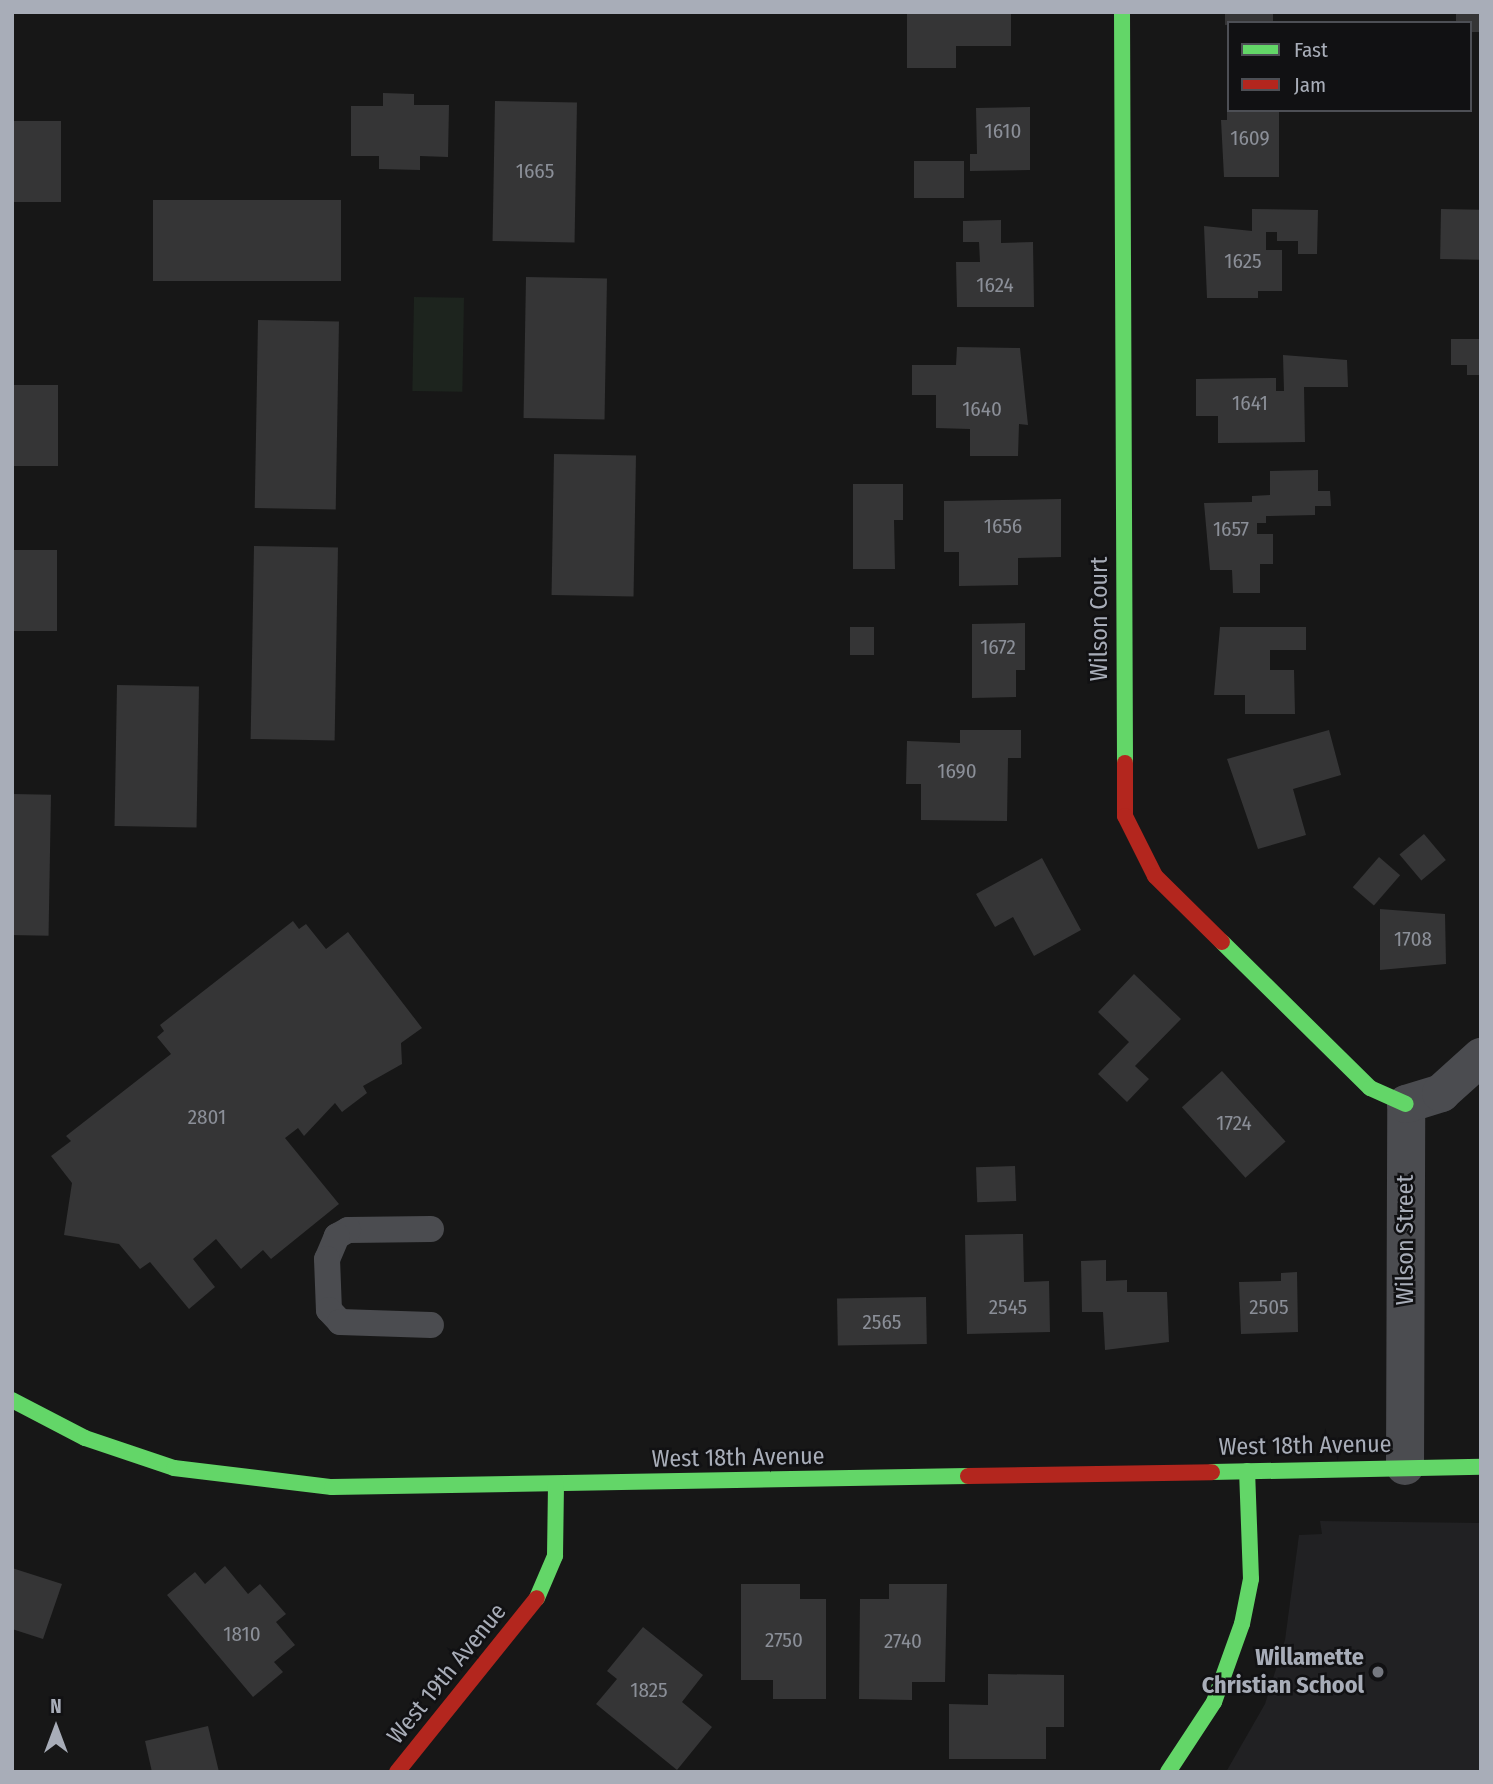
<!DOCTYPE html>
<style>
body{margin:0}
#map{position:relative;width:1493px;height:1784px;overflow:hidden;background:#171717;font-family:"Fira Sans Condensed",sans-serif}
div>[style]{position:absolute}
.built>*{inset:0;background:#212123}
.green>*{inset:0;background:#1d241e;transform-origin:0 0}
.building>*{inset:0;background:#353536;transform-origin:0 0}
.lane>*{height:26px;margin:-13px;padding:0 13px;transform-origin:13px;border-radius:13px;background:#4b4c50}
.street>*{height:38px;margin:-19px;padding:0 19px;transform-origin:19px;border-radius:19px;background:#4b4c50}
.fast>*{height:16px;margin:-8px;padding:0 8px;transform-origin:8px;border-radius:8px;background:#63d668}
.jam>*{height:16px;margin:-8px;padding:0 8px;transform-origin:8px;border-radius:8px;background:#b3261e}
.dots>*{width:19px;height:19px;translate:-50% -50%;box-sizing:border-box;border:4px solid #111113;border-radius:50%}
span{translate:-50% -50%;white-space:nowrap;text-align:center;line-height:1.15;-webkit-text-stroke:5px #111113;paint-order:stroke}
.number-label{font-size:21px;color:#8b8f98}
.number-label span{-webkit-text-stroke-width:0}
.street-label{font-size:24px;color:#a8adb8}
.poi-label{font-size:24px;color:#a8adb8;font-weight:700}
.right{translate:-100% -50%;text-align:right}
.frame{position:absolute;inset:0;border:14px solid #a8adb8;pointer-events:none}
.legend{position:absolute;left:1227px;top:21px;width:245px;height:91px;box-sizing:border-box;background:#111113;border:2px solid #4d4f55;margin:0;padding:9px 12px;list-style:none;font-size:21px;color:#a8adb8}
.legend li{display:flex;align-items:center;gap:14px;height:35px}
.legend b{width:35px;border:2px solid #4d4f55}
.north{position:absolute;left:21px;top:1693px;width:70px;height:70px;-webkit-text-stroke:5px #111113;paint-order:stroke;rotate:0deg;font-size:19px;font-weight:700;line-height:28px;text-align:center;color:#a8adb8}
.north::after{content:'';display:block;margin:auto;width:24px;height:32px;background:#a8adb8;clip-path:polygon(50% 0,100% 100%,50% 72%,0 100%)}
</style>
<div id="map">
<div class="built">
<div style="clip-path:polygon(1320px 1521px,1481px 1523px,1481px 1772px,1226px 1772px,1265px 1704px,1285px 1640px,1299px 1535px,1322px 1534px)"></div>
</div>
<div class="green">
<div style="left:414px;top:297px;width:50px;height:94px;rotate:1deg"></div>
</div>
<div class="building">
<div style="clip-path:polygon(907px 12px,1011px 12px,1011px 46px,956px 46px,956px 68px,907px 68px)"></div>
<div style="clip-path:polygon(1225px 12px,1273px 12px,1273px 23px,1225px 25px)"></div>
<div style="clip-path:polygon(1456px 12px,1481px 12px,1481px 32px,1470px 32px,1470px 23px,1456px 23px)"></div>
<div style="clip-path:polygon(383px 93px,414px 94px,414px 105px,449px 105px,448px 157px,420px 156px,420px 170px,379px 169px,379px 156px,351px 156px,351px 106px,383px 106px)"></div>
<div style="left:495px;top:101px;width:82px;height:140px;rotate:1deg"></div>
<div style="clip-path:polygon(1030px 107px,1030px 170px,970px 171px,970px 154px,977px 154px,976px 108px)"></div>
<div style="clip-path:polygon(1227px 110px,1279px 110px,1279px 177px,1224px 177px,1221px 120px,1227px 120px)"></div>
<div style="left:61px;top:121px;width:81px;height:49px;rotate:90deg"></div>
<div style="left:914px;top:161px;width:50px;height:37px"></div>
<div style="left:153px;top:200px;width:188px;height:81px"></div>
<div style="clip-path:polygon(1252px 209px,1318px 210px,1317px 254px,1298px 254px,1298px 241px,1277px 241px,1277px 232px,1266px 232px,1266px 250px,1282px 250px,1282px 291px,1258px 291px,1258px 298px,1207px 298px,1204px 226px,1252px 231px)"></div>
<div style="left:1441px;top:209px;width:39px;height:50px;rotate:1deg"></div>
<div style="clip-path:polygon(1001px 220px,1001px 243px,1033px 242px,1034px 307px,957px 307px,956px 262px,980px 262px,979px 242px,963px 242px,963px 221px)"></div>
<div style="left:526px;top:277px;width:81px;height:141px;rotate:1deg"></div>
<div style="left:258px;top:320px;width:81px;height:188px;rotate:1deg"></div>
<div style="clip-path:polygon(1451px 339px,1481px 339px,1481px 375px,1467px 375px,1467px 365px,1451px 365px)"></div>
<div style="clip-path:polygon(957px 347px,1020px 348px,1028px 425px,1019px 424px,1018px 456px,970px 456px,970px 429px,936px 428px,936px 395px,912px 395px,912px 365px,956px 365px)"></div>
<div style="clip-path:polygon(1283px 355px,1347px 360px,1348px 387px,1304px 387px,1305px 442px,1218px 443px,1218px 416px,1196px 416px,1196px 379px,1276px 378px,1276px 391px,1284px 391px)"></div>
<div style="left:12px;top:385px;width:46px;height:81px"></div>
<div style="left:554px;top:454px;width:82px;height:141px;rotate:1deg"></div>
<div style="clip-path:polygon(1318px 470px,1318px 491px,1330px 491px,1331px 506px,1315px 506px,1315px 515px,1266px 516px,1266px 523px,1257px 523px,1257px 534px,1273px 534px,1273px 564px,1260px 564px,1260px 593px,1233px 593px,1232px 570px,1210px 570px,1204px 503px,1252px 502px,1252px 496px,1270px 495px,1270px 471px)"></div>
<div style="clip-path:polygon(853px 484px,903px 484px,903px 520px,894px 520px,895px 569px,853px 569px)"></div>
<div style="clip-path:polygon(1061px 499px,1061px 557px,1018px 558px,1018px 585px,959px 586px,959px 552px,944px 552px,944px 501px)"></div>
<div style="left:254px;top:546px;width:84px;height:193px;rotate:1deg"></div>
<div style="left:12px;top:550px;width:45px;height:81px"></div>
<div style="clip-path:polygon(1025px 623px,1025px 670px,1016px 670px,1016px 697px,972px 698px,972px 624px)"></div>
<div style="left:850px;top:627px;width:24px;height:28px"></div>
<div style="clip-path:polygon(1220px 627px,1306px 627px,1306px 650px,1270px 650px,1270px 670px,1294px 670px,1295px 714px,1245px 714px,1245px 695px,1214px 695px)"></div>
<div style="left:117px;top:685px;width:82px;height:141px;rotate:1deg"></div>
<div style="clip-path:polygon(960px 730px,1021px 730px,1021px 758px,1008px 758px,1007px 821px,921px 820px,921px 784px,906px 784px,907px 741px,960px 743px)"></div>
<div style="clip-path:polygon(1329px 730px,1341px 775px,1293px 789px,1306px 835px,1258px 849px,1227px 759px)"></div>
<div style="left:12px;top:794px;width:39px;height:141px;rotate:1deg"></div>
<div style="left:1424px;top:834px;width:34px;height:32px;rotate:50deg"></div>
<div style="left:1379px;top:857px;width:28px;height:40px;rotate:41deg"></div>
<div style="clip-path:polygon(1042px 858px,1081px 930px,1034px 956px,1013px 917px,995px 927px,976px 894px)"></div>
<div style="clip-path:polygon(1380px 909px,1445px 914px,1446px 964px,1380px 970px)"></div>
<div style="clip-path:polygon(293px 921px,299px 929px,306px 924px,326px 949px,348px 932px,422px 1028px,401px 1043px,402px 1064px,363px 1086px,367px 1093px,342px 1112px,335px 1103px,304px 1136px,298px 1128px,285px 1138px,339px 1204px,271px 1259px,263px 1250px,241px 1269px,216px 1239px,193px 1259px,215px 1287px,189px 1309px,150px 1262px,140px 1269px,119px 1244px,64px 1235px,72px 1183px,51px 1156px,71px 1141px,66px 1136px,171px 1054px,157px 1037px,164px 1031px,160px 1025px)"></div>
<div style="clip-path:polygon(1134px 974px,1181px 1019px,1135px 1066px,1149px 1079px,1127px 1102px,1098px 1074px,1129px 1042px,1098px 1012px)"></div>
<div style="left:1222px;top:1071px;width:95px;height:54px;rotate:48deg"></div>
<div style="left:1015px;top:1166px;width:35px;height:39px;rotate:88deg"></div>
<div style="clip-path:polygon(1023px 1234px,1024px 1282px,1049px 1281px,1050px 1332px,967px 1334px,965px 1235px)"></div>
<div style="clip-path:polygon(1106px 1260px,1106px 1281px,1127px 1280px,1127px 1292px,1167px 1292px,1169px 1342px,1105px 1350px,1103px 1312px,1082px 1312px,1081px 1261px)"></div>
<div style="clip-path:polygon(1297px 1272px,1298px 1332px,1241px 1334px,1239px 1282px,1281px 1281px,1281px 1273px)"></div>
<div style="left:926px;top:1297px;width:47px;height:89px;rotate:89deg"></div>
<div style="clip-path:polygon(225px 1566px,248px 1594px,260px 1584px,286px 1614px,276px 1622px,295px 1645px,274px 1662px,283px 1672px,253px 1697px,167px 1595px,195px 1572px,205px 1584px)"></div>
<div style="clip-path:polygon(12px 1568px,62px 1584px,43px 1639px,12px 1629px)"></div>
<div style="clip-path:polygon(741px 1584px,800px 1584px,800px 1599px,826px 1599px,826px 1699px,773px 1699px,773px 1680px,741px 1680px)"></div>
<div style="clip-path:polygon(889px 1584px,947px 1584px,945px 1682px,912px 1682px,912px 1700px,859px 1699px,860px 1599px,889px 1599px)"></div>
<div style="clip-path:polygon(643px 1627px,703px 1675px,682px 1702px,712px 1727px,677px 1770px,596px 1704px,617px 1679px,607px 1671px)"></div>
<div style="clip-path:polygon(988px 1674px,1064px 1675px,1064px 1727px,1046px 1727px,1046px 1759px,949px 1759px,949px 1704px,988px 1705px)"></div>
<div style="clip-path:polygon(208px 1726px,219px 1772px,152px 1772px,145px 1741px)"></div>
</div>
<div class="lane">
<div style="left:431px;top:1229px;width:83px;rotate:179.3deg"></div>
<div style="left:348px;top:1230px;width:13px;rotate:151deg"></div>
<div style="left:337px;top:1236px;width:25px;rotate:113deg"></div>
<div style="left:327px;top:1259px;width:51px;rotate:87.8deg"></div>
<div style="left:329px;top:1310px;width:16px;rotate:47deg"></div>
<div style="left:340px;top:1322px;width:91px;rotate:1.9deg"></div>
</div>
<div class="street">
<div style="left:1405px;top:1466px;width:362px;rotate:-89.8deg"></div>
<div style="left:1406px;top:1104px;width:37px;rotate:-17deg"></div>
<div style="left:1441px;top:1093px;width:54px;rotate:-42deg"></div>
</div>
<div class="fast">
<div style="left:1122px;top:12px;width:751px;rotate:89.77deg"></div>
<div style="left:1222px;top:942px;width:208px;rotate:44.6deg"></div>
<div style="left:1370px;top:1088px;width:39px;rotate:24deg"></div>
<div style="left:12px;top:1400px;width:82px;rotate:27.5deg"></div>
<div style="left:85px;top:1438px;width:94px;rotate:18.6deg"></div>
<div style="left:174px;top:1468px;width:159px;rotate:6.9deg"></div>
<div style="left:332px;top:1487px;width:636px;rotate:-0.99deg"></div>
<div style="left:1212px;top:1472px;width:269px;rotate:-1.1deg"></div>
<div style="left:537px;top:1598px;width:46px;rotate:-66.8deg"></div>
<div style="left:555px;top:1556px;width:72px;rotate:-89.2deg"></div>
<div style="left:1168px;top:1772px;width:84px;rotate:-56.7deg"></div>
<div style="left:1214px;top:1702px;width:83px;rotate:-70.3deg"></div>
<div style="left:1242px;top:1624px;width:46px;rotate:-78.7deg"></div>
<div style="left:1251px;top:1579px;width:108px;rotate:-92.1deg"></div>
</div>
<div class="jam">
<div style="left:1125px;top:763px;width:53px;rotate:90deg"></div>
<div style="left:1125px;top:816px;width:67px;rotate:63.4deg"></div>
<div style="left:1155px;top:876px;width:94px;rotate:44.6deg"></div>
<div style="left:968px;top:1476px;width:244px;rotate:-0.9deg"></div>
<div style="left:397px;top:1772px;width:223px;rotate:-51.2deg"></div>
</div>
<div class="dots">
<div style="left:1378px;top:1672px;background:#757880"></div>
</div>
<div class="number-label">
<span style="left:1003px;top:131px">1610</span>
<span style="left:1250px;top:138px">1609</span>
<span style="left:535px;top:171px">1665</span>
<span style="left:1243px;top:261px">1625</span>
<span style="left:995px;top:285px">1624</span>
<span style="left:1250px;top:403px">1641</span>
<span style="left:982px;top:409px">1640</span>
<span style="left:1003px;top:526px">1656</span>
<span style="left:1231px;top:529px">1657</span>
<span style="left:998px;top:647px">1672</span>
<span style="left:957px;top:771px">1690</span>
<span style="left:1413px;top:939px">1708</span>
<span style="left:207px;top:1117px">2801</span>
<span style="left:1234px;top:1123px">1724</span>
<span style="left:1008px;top:1307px">2545</span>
<span style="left:1269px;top:1307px">2505</span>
<span style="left:882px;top:1322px">2565</span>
<span style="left:242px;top:1634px">1810</span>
<span style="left:784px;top:1640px">2750</span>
<span style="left:903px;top:1641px">2740</span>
<span style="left:649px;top:1690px">1825</span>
</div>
<div class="street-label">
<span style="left:1100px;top:619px;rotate:-90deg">Wilson Court</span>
<span style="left:1406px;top:1240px;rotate:-90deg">Wilson Street</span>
<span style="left:1305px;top:1446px;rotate:-1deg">West 18th Avenue</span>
<span style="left:738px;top:1458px;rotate:-1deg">West 18th Avenue</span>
<span style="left:447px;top:1674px;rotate:-51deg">West 19th Avenue</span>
</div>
<div class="poi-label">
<span class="right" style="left:1364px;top:1672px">Willamette<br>Christian School</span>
</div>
<div class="frame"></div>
<ul class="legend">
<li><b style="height:9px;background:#63d668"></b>Fast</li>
<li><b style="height:9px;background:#b3261e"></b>Jam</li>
</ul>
<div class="north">N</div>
</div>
